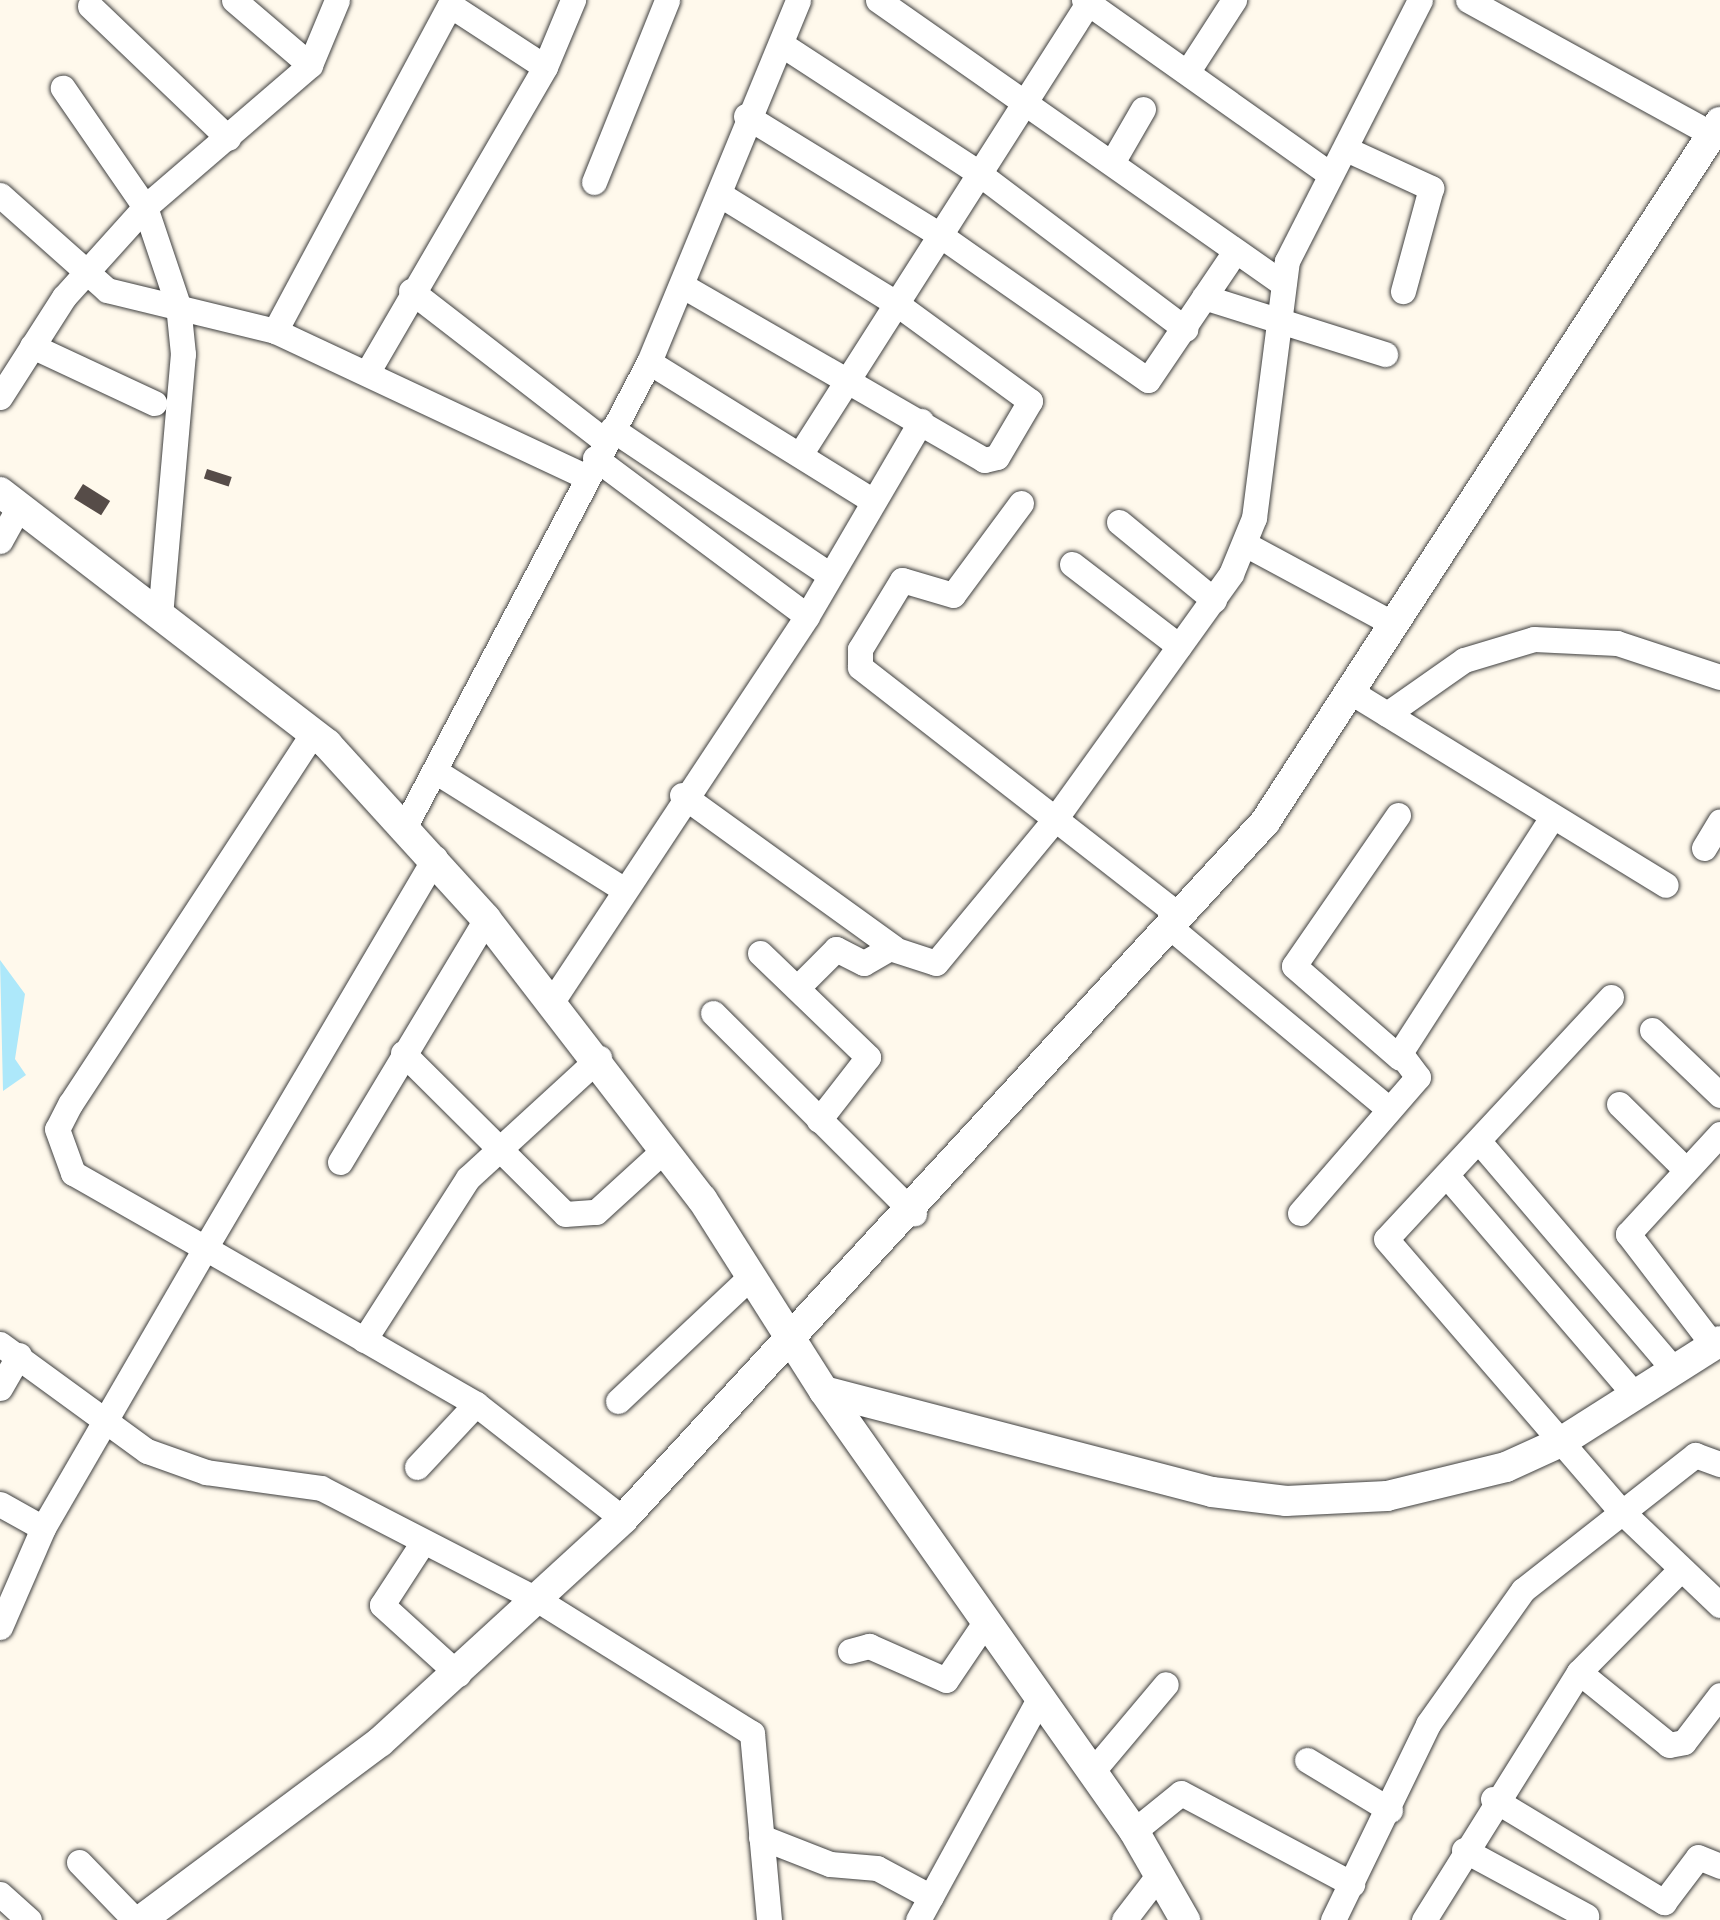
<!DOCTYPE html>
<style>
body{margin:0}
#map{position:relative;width:1720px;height:1920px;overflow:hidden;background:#fff9ec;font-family:"Roboto Serif",serif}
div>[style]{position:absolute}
.water>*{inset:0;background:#ade8fa}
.building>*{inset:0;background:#564c48;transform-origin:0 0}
.roads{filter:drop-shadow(0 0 2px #404040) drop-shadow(0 0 2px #404040)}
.minor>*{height:25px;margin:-12.5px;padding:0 12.5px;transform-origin:12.5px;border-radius:12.5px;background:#fff}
.tertiary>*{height:30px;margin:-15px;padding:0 15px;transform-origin:15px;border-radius:15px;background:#fff}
span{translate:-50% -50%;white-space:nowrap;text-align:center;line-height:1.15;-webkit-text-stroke:10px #fff;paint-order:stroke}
</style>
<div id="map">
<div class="water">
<div style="clip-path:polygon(0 960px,25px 994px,15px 1059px,26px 1075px,3px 1091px)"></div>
</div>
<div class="building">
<div style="left:207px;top:469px;width:26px;height:10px;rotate:18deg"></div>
<div style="left:83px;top:484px;width:32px;height:17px;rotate:32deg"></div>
</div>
<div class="roads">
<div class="minor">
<div style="left:234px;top:0;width:100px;rotate:40.5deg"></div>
<div style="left:878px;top:0;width:495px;rotate:35deg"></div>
<div style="left:1084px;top:0;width:301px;rotate:35.3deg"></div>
<div style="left:1468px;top:0;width:278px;rotate:28.8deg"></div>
<div style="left:90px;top:6px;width:191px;rotate:43.7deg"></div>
<div style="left:781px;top:44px;width:234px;rotate:33.1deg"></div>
<div style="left:977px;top:172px;width:261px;rotate:37deg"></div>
<div style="left:1188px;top:71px;width:85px;rotate:-57.1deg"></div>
<div style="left:746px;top:116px;width:224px;rotate:31.5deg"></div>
<div style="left:937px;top:233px;width:257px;rotate:34.9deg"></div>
<div style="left:1148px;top:380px;width:150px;rotate:-55.9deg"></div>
<div style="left:1346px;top:149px;width:94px;rotate:24.6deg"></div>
<div style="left:1431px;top:188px;width:107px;rotate:105.2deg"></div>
<div style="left:1113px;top:161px;width:60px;rotate:-60deg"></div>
<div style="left:594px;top:182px;width:196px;rotate:-68.1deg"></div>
<div style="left:0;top:195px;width:143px;rotate:41.6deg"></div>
<div style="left:107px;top:290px;width:173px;rotate:13.7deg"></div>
<div style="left:275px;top:331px;width:341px;rotate:25.1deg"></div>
<div style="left:683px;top:286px;width:348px;rotate:30deg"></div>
<div style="left:984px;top:460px;width:13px;rotate:-13deg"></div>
<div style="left:997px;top:457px;width:65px;rotate:-59.5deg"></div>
<div style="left:1030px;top:401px;width:168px;rotate:-143.9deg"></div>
<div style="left:894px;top:302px;width:206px;rotate:-148.3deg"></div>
<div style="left:411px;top:291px;width:245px;rotate:37.7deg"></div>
<div style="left:1204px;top:297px;width:190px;rotate:17.5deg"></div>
<div style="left:275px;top:331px;width:370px;rotate:-61.8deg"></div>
<div style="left:450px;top:5px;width:113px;rotate:33.1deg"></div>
<div style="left:32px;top:346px;width:135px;rotate:25deg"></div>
<div style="left:649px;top:362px;width:264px;rotate:31.8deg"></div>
<div style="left:367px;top:373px;width:354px;rotate:-59.8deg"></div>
<div style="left:545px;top:67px;width:73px;rotate:-67.3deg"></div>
<div style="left:0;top:397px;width:119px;rotate:-57.4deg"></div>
<div style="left:64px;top:297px;width:121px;rotate:-48deg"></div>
<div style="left:145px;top:207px;width:145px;rotate:-124.6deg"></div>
<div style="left:612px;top:429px;width:262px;rotate:33.8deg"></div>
<div style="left:801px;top:453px;width:537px;rotate:-57.46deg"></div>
<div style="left:595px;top:458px;width:264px;rotate:36.7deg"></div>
<div style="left:1021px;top:503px;width:114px;rotate:126.5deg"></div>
<div style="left:953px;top:595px;width:53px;rotate:-163.6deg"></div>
<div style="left:902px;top:580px;width:81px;rotate:121.3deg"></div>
<div style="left:860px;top:649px;width:18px;rotate:90deg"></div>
<div style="left:860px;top:667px;width:405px;rotate:37.9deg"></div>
<div style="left:1119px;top:522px;width:123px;rotate:39.4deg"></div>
<div style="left:0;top:541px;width:39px;rotate:-61deg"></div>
<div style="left:1245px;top:544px;width:162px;rotate:28.3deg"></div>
<div style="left:1072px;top:564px;width:135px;rotate:37.5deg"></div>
<div style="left:160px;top:616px;width:263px;rotate:-85deg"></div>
<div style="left:183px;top:354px;width:49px;rotate:-95.8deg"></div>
<div style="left:178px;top:305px;width:103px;rotate:-108.6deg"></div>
<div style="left:145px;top:207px;width:218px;rotate:-40.7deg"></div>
<div style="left:310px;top:65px;width:70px;rotate:-67.4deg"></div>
<div style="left:1351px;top:692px;width:369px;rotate:31.5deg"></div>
<div style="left:1387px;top:714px;width:94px;rotate:-35deg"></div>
<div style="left:1464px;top:660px;width:73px;rotate:-16.7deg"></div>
<div style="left:1534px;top:639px;width:83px;rotate:2.8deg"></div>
<div style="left:1617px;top:643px;width:108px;rotate:18.3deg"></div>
<div style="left:313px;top:733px;width:443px;rotate:123.2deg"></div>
<div style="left:70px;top:1104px;width:28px;rotate:117deg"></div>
<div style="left:57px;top:1129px;width:47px;rotate:70deg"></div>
<div style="left:73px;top:1173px;width:152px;rotate:29.6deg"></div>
<div style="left:205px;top:1248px;width:453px;rotate:-59.5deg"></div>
<div style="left:435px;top:771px;width:218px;rotate:32.1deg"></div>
<div style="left:682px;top:795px;width:261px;rotate:35.8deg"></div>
<div style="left:1398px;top:815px;width:183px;rotate:124.6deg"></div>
<div style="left:1294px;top:966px;width:140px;rotate:41deg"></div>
<div style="left:404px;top:828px;width:526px;rotate:-62.27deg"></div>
<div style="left:649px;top:362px;width:391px;rotate:-67.6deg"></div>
<div style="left:1704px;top:848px;width:31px;rotate:-59deg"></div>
<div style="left:1171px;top:928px;width:283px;rotate:39.7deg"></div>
<div style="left:760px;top:953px;width:150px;rotate:43.9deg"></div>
<div style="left:868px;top:1057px;width:80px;rotate:127.9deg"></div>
<div style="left:797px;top:988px;width:55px;rotate:-45deg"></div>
<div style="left:836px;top:949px;width:31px;rotate:27deg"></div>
<div style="left:864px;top:963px;width:30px;rotate:-30deg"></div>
<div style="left:890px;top:948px;width:48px;rotate:18.1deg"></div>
<div style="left:936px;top:963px;width:187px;rotate:-50.4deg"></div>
<div style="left:1055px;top:819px;width:302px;rotate:-54.3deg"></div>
<div style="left:1231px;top:574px;width:61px;rotate:-67.7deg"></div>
<div style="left:1254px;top:518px;width:259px;rotate:-82.7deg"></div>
<div style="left:1287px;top:261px;width:293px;rotate:-63deg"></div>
<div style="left:1611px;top:997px;width:330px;rotate:132.9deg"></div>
<div style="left:1386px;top:1239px;width:355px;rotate:49.2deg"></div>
<div style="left:1618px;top:1508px;width:141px;rotate:43.6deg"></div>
<div style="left:553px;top:1000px;width:460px;rotate:-56.5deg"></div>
<div style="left:807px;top:616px;width:226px;rotate:-59.7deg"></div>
<div style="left:713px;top:1013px;width:284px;rotate:44.9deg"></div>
<div style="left:1652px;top:1030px;width:94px;rotate:43.7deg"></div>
<div style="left:403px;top:1053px;width:228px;rotate:44.8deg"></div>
<div style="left:565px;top:1214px;width:31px;rotate:-4deg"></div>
<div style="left:596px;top:1212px;width:92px;rotate:-42.4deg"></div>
<div style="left:1619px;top:1104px;width:90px;rotate:44.5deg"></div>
<div style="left:1482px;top:1145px;width:296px;rotate:49.5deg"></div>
<div style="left:340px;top:1162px;width:283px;rotate:-59deg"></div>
<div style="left:1448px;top:1177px;width:283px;rotate:49.4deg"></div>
<div style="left:1300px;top:1213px;width:180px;rotate:-49.1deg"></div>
<div style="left:1418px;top:1077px;width:30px;rotate:-127deg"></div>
<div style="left:1400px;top:1053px;width:277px;rotate:-57.2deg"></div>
<div style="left:364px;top:1340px;width:193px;rotate:-57.3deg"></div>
<div style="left:468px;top:1178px;width:178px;rotate:-42.5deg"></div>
<div style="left:0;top:1344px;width:182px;rotate:36.1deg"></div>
<div style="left:147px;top:1451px;width:63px;rotate:19.6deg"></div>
<div style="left:206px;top:1472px;width:116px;rotate:7.9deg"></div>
<div style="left:321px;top:1488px;width:244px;rotate:27.3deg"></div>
<div style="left:538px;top:1600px;width:252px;rotate:31.9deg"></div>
<div style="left:752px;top:1733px;width:188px;rotate:84.8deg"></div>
<div style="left:1713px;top:1345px;width:140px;rotate:-127.4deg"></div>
<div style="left:1628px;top:1234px;width:136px;rotate:-47.4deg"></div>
<div style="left:0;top:1388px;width:38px;rotate:-60deg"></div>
<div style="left:618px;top:1401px;width:181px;rotate:-43.2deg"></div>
<div style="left:417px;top:1467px;width:86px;rotate:-46.9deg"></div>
<div style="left:0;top:1504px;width:49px;rotate:29.2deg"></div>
<div style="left:423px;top:1542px;width:75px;rotate:123.1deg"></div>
<div style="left:382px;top:1605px;width:103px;rotate:42.2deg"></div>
<div style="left:0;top:1627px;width:108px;rotate:-66.5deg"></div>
<div style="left:43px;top:1528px;width:323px;rotate:-59.9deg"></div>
<div style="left:205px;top:1248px;width:313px;rotate:29.9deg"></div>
<div style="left:476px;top:1404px;width:187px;rotate:38deg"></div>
<div style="left:850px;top:1651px;width:20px;rotate:-15deg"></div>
<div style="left:869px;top:1646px;width:84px;rotate:23.8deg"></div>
<div style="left:946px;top:1680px;width:71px;rotate:-55.9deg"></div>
<div style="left:1579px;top:1672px;width:116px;rotate:39deg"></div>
<div style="left:1669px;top:1745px;width:15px;rotate:-11deg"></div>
<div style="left:1684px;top:1742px;width:59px;rotate:-52.5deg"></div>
<div style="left:1307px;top:1760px;width:97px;rotate:31.1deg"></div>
<div style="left:1091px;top:1773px;width:116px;rotate:-49.9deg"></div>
<div style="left:1493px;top:1799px;width:200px;rotate:31.1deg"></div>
<div style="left:1664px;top:1902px;width:56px;rotate:-52.9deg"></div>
<div style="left:1698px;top:1857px;width:24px;rotate:22deg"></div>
<div style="left:1134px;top:1831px;width:60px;rotate:-39deg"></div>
<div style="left:1181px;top:1793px;width:194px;rotate:28deg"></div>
<div style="left:761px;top:1837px;width:74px;rotate:21.4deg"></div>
<div style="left:830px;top:1864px;width:47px;rotate:4.9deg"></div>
<div style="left:877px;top:1868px;width:61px;rotate:28.2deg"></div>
<div style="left:1464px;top:1850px;width:139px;rotate:28.4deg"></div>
<div style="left:79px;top:1862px;width:81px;rotate:46deg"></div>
<div style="left:0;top:1894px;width:39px;rotate:42deg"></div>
<div style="left:918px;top:1920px;width:254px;rotate:-61.3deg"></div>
<div style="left:1124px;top:1920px;width:59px;rotate:-52.5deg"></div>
<div style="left:1333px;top:1920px;width:218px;rotate:-64.1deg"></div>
<div style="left:1428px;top:1724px;width:164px;rotate:-54.7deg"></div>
<div style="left:1523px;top:1590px;width:219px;rotate:-38.1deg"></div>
<div style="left:1695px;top:1455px;width:27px;rotate:20deg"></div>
<div style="left:1424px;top:1920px;width:292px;rotate:-58deg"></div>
<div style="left:1579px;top:1672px;width:145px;rotate:-45.3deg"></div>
</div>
<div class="tertiary">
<div style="left:0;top:492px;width:413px;rotate:37.6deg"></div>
<div style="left:327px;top:744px;width:236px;rotate:47.7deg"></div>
<div style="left:486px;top:919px;width:354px;rotate:52.4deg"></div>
<div style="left:702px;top:1199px;width:227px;rotate:57.6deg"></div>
<div style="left:824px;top:1391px;width:538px;rotate:54.83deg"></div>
<div style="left:1134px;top:1831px;width:103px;rotate:60.2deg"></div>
<div style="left:824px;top:1391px;width:401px;rotate:14.6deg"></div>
<div style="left:1212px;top:1492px;width:75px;rotate:6.9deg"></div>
<div style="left:1286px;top:1501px;width:101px;rotate:-2.8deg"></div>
<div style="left:1387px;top:1496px;width:122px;rotate:-13.7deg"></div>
<div style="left:1506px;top:1467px;width:60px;rotate:-24.4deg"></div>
<div style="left:1561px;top:1442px;width:188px;rotate:-32.4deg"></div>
<div style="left:141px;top:1920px;width:298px;rotate:-36.7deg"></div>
<div style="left:380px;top:1742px;width:330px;rotate:-42.5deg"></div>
<div style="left:623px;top:1519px;width:948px;rotate:-47.35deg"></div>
<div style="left:1265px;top:822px;width:835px;rotate:-56.98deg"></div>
</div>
</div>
</div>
